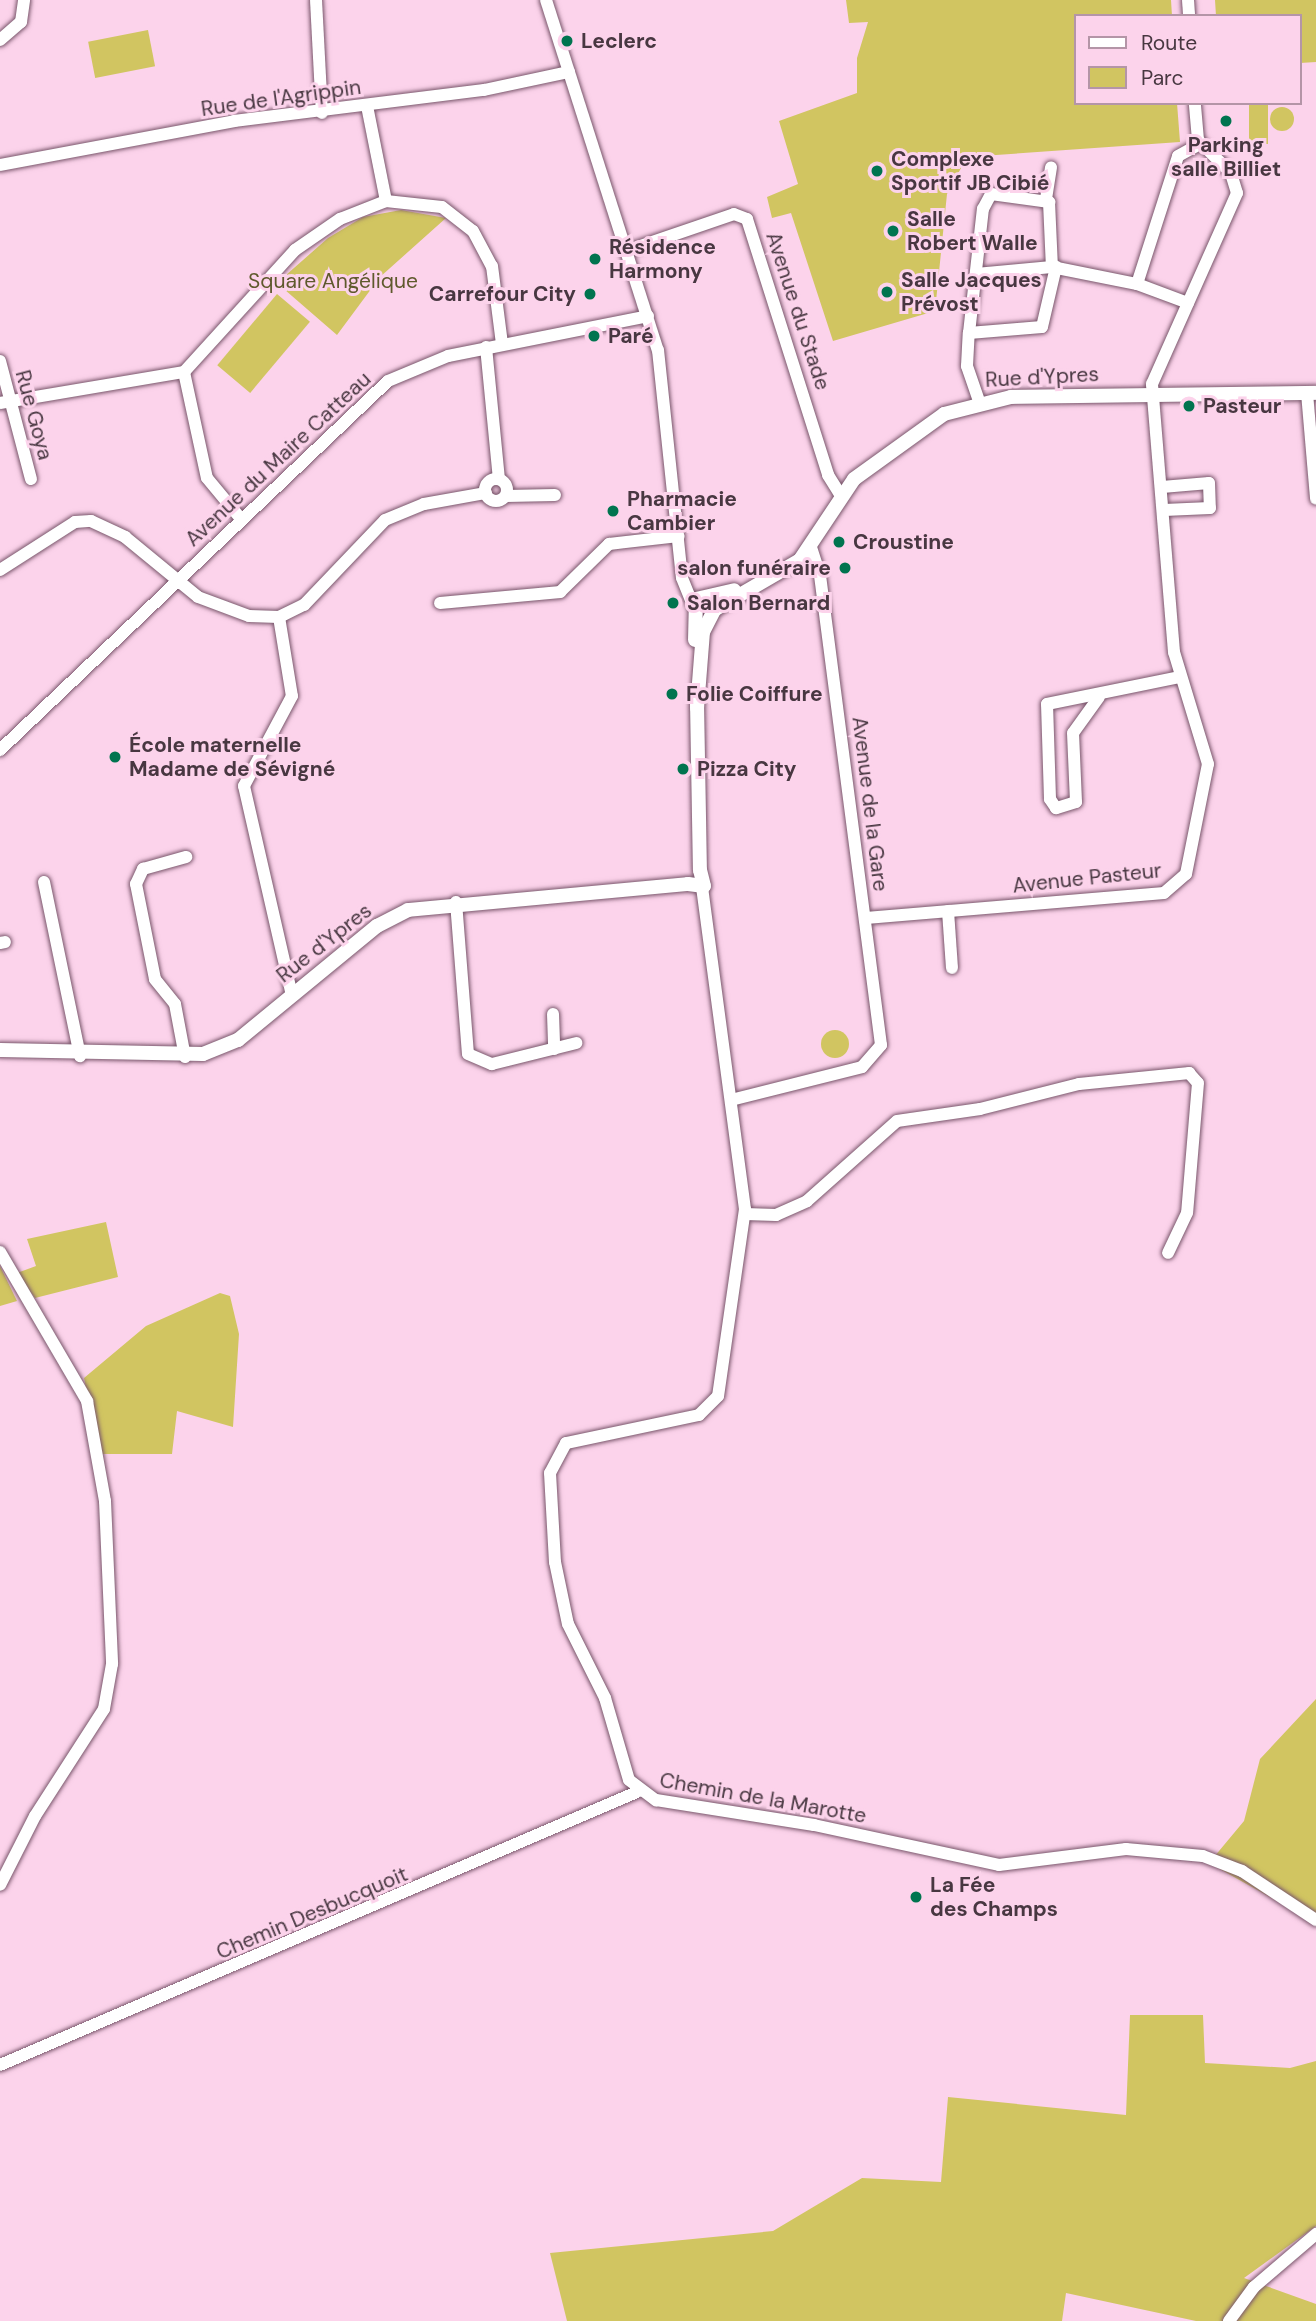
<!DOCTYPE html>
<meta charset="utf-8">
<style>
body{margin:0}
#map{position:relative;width:1316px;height:2321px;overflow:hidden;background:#fcd3eb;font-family:"DM Sans",sans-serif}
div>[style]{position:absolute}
.green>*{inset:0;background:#d1c561;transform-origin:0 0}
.round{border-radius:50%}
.roads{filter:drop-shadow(0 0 2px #79566b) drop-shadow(0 0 2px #79566b)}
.minor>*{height:12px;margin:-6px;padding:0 6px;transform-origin:6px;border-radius:6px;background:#fff}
.minor>.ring{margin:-6px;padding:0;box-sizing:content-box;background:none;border:12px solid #fff;border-radius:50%}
.major>*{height:14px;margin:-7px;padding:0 7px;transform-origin:7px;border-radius:7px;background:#fff}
.dots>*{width:19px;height:19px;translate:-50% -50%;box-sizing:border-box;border:4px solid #fcd3eb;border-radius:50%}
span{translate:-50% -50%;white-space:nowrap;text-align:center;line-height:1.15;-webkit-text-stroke:6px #fcd3eb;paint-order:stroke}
.poi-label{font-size:21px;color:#483741;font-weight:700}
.left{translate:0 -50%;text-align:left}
.right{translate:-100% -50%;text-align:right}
.street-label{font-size:21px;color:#483741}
.park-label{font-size:21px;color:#5f592c}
.legend{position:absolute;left:1074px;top:14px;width:228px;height:91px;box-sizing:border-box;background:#fcd3eb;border:2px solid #b495a7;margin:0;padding:9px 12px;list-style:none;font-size:21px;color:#483741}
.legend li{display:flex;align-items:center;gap:14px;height:35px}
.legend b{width:35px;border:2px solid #b495a7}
</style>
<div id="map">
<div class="green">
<div style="clip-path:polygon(846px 0,1171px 0,1172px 16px,1076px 16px,1076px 103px,1177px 103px,1180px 142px,967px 157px,947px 194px,935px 311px,833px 341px,791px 213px,772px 218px,767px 197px,798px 184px,779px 121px,857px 93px,857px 58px,868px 22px,849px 23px)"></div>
<div style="clip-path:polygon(1215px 0,1316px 0,1316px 62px,1300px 63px,1300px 16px,1216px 16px)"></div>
<div style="left:148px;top:30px;width:37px;height:61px;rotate:79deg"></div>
<div style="left:1249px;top:103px;width:19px;height:41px"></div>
<div class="round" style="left:1270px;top:107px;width:24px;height:24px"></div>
<div style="clip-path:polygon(401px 210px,446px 218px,380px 277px,337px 335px,277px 283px,328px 238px,363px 217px)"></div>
<div style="left:277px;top:294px;width:43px;height:93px;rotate:40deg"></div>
<div class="round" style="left:821px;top:1030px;width:28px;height:28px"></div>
<div style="clip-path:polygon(106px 1222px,118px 1277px,35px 1298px,17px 1273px,36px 1266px,27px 1239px)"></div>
<div style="clip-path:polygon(0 1266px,17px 1301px,0 1306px)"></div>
<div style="clip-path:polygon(220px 1293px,230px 1296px,239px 1334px,233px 1427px,177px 1411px,172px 1454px,99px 1454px,84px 1378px,146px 1326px)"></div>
<div style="clip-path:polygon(1316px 1699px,1316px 1923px,1209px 1863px,1244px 1821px,1260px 1759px)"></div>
<div style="clip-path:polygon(1130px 2015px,1203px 2015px,1205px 2063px,1290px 2068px,1316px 2061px,1316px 2226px,1244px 2278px,1316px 2304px,1316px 2321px,1196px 2321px,1066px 2293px,1062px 2321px,567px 2321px,550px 2253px,773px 2231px,862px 2178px,941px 2182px,948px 2097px,1126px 2115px)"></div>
</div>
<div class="roads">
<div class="minor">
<div style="left:316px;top:0;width:113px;rotate:87deg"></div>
<div style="left:546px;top:0;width:367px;rotate:72.3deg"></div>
<div style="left:658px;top:350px;width:229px;rotate:84deg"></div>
<div style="left:682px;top:578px;width:31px;rotate:68deg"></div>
<div style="left:1188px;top:0;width:16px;rotate:86deg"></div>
<div style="left:0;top:40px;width:28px;rotate:-41deg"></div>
<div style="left:21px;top:22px;width:22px;rotate:-82deg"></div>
<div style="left:0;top:165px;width:238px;rotate:-10.6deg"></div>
<div style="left:234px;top:121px;width:252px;rotate:-7.1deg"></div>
<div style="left:484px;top:90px;width:87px;rotate:-12deg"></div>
<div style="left:1046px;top:199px;width:32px;rotate:-81deg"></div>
<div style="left:386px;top:201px;width:56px;rotate:6.1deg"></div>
<div style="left:442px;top:207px;width:39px;rotate:38deg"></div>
<div style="left:473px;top:231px;width:40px;rotate:62deg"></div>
<div style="left:492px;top:266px;width:79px;rotate:82.7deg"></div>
<div style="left:626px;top:251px;width:114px;rotate:-18.9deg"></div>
<div style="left:734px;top:214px;width:14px;rotate:21deg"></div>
<div style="left:747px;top:219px;width:269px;rotate:72.4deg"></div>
<div style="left:828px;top:475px;width:25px;rotate:58deg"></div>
<div style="left:976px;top:274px;width:76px;rotate:-5.3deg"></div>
<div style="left:1052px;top:267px;width:87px;rotate:11.3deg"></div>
<div style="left:1188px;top:303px;width:54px;rotate:-159.6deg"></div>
<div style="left:1137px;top:284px;width:134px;rotate:-72.2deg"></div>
<div style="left:1178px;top:156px;width:25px;rotate:-29deg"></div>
<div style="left:969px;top:333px;width:125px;rotate:-83.6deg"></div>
<div style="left:983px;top:209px;width:17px;rotate:-62deg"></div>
<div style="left:991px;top:194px;width:59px;rotate:7.9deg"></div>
<div style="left:1049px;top:202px;width:65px;rotate:87.4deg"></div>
<div style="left:486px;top:347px;width:133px;rotate:84.4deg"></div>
<div style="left:0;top:361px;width:122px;rotate:75.3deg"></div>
<div style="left:184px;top:372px;width:108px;rotate:77.8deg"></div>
<div style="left:207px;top:478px;width:53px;rotate:50.3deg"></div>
<div style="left:1307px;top:393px;width:106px;rotate:85.1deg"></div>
<div style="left:979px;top:401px;width:37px;rotate:-109deg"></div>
<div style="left:967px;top:366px;width:33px;rotate:-87deg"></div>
<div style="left:969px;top:333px;width:73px;rotate:-4.7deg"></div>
<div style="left:1042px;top:327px;width:62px;rotate:-76.9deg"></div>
<div style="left:0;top:403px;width:187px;rotate:-9.6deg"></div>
<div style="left:184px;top:372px;width:165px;rotate:-47.7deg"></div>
<div style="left:295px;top:250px;width:55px;rotate:-34.6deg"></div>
<div style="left:340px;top:219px;width:49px;rotate:-21.4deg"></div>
<div style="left:386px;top:201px;width:97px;rotate:-101.3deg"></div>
<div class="ring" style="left:485px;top:479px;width:10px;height:10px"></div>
<div style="left:1162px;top:487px;width:47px;rotate:-4.9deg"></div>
<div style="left:1209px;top:483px;width:25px;rotate:88deg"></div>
<div style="left:1210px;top:508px;width:46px;rotate:177.5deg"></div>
<div style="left:506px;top:496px;width:49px;rotate:-1.2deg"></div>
<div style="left:0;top:570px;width:89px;rotate:-32.6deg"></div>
<div style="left:75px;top:522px;width:16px;rotate:-4deg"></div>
<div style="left:91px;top:521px;width:38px;rotate:25deg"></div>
<div style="left:125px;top:537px;width:94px;rotate:39.4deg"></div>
<div style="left:198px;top:597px;width:54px;rotate:20.4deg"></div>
<div style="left:249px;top:616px;width:30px;rotate:2deg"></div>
<div style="left:279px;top:617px;width:28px;rotate:-26deg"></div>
<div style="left:304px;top:605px;width:117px;rotate:-46.4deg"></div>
<div style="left:385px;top:520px;width:42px;rotate:-22.3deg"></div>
<div style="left:424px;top:504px;width:63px;rotate:-10.1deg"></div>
<div style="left:440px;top:603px;width:121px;rotate:-5.2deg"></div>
<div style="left:560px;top:592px;width:69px;rotate:-44.4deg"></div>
<div style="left:609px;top:544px;width:70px;rotate:-6.5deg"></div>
<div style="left:279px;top:617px;width:80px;rotate:80.7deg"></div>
<div style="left:292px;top:696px;width:102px;rotate:118.1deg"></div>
<div style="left:244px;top:786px;width:214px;rotate:77.1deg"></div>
<div style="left:1099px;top:697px;width:44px;rotate:125.8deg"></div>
<div style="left:1073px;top:733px;width:69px;rotate:87.5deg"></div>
<div style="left:1076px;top:802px;width:21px;rotate:163deg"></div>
<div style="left:1056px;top:808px;width:11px;rotate:-124deg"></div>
<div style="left:1050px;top:799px;width:95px;rotate:-91.8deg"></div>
<div style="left:1047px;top:704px;width:136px;rotate:-11.5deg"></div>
<div style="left:0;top:750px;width:535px;rotate:-43.56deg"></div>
<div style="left:388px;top:381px;width:65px;rotate:-22.6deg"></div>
<div style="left:448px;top:356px;width:204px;rotate:-11.3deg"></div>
<div style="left:44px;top:882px;width:178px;rotate:78.3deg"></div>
<div style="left:702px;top:887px;width:325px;rotate:82.4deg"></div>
<div style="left:745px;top:1209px;width:189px;rotate:98.2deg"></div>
<div style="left:718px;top:1396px;width:27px;rotate:135deg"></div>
<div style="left:699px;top:1415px;width:136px;rotate:168.1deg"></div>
<div style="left:566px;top:1443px;width:34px;rotate:118deg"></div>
<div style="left:550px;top:1473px;width:89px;rotate:86.8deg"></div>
<div style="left:555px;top:1562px;width:63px;rotate:78.2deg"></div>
<div style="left:568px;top:1624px;width:83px;rotate:63.4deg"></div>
<div style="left:605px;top:1698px;width:85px;rotate:73.7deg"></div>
<div style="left:629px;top:1780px;width:34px;rotate:37deg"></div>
<div style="left:656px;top:1800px;width:160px;rotate:9deg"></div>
<div style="left:814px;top:1825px;width:189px;rotate:12.2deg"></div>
<div style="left:999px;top:1865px;width:128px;rotate:-7.2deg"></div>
<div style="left:1126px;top:1849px;width:77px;rotate:5.2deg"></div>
<div style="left:1203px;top:1856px;width:42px;rotate:21deg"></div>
<div style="left:1242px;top:1871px;width:89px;rotate:33.5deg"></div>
<div style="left:456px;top:902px;width:152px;rotate:85.5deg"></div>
<div style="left:468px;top:1054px;width:26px;rotate:23deg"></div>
<div style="left:492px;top:1064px;width:87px;rotate:-14deg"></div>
<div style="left:948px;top:911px;width:57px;rotate:86deg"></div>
<div style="left:866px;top:918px;width:299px;rotate:-4.8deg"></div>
<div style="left:1164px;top:893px;width:29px;rotate:-41deg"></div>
<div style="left:1186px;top:874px;width:112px;rotate:-78.7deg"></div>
<div style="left:1208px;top:764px;width:117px;rotate:-106.9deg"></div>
<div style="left:1174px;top:652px;width:269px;rotate:-94.7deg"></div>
<div style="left:1152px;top:384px;width:209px;rotate:-66deg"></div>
<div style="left:1237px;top:193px;width:21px;rotate:-107deg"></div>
<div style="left:1231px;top:173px;width:47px;rotate:-135deg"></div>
<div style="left:1198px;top:140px;width:37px;rotate:-95deg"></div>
<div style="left:0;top:943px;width:5px;rotate:-11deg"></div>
<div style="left:553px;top:1014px;width:35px;rotate:88deg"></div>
<div style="left:185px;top:1057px;width:54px;rotate:-100.7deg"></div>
<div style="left:175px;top:1004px;width:32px;rotate:-129deg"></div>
<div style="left:155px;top:979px;width:97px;rotate:-101.3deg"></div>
<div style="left:136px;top:884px;width:17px;rotate:-65deg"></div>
<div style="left:143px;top:869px;width:45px;rotate:-15.6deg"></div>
<div style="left:731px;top:1100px;width:135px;rotate:-14.1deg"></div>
<div style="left:862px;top:1067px;width:29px;rotate:-49deg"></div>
<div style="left:881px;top:1045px;width:474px;rotate:-97.4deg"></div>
<div style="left:820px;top:575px;width:29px;rotate:-108deg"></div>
<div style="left:745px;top:1214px;width:31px;rotate:2deg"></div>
<div style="left:776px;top:1215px;width:34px;rotate:-24deg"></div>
<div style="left:807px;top:1201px;width:120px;rotate:-41.6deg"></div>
<div style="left:897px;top:1121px;width:84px;rotate:-8.2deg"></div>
<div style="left:980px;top:1109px;width:102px;rotate:-14.2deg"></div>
<div style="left:1079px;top:1084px;width:111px;rotate:-5.7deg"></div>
<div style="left:1189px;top:1073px;width:13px;rotate:48deg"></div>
<div style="left:1198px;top:1083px;width:130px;rotate:94.8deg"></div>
<div style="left:1187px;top:1213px;width:44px;rotate:115.4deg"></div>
<div style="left:0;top:1252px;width:173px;rotate:59.7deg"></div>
<div style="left:87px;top:1401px;width:102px;rotate:79.8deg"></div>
<div style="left:105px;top:1501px;width:163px;rotate:87.5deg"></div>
<div style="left:112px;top:1664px;width:46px;rotate:100.1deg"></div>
<div style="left:104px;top:1709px;width:127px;rotate:122.8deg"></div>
<div style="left:35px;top:1816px;width:77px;rotate:116.9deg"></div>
<div style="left:0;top:2065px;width:693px;rotate:-23.2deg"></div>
<div style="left:1229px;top:2321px;width:42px;rotate:-53.7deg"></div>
<div style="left:1254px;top:2287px;width:82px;rotate:-40.5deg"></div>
</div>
<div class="major">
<div style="left:695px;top:640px;width:41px;rotate:-88.6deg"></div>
<div style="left:696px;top:599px;width:39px;rotate:-13deg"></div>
<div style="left:697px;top:702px;width:168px;rotate:89deg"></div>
<div style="left:697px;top:708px;width:76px;rotate:-85.5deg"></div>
<div style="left:703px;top:632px;width:25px;rotate:-63deg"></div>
<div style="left:714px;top:610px;width:99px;rotate:-30.2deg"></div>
<div style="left:800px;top:560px;width:97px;rotate:-56.3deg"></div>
<div style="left:854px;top:479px;width:111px;rotate:-35.8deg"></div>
<div style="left:944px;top:414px;width:69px;rotate:-14.2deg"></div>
<div style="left:1011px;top:397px;width:305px;rotate:-0.8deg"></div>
<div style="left:688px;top:884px;width:16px;rotate:7deg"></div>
<div style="left:704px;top:886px;width:16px;rotate:-104deg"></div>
<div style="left:0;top:1050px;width:203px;rotate:1.1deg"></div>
<div style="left:203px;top:1054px;width:38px;rotate:-22deg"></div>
<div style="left:238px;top:1040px;width:180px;rotate:-39.4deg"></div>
<div style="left:377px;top:926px;width:35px;rotate:-27deg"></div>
<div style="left:408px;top:910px;width:281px;rotate:-5.3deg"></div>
</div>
</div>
<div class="dots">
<div style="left:567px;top:41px;background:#00744f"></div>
<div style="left:1226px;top:121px;background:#00744f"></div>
<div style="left:877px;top:171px;background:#00744f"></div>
<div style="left:893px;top:231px;background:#00744f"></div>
<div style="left:595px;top:259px;background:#00744f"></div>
<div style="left:887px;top:292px;background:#00744f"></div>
<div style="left:590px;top:294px;background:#00744f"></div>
<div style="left:594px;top:336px;background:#00744f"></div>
<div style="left:1189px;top:406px;background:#00744f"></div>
<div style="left:613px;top:511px;background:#00744f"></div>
<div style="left:839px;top:542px;background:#00744f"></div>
<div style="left:845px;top:568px;background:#00744f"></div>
<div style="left:673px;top:603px;background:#00744f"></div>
<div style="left:672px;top:694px;background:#00744f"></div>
<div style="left:115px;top:757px;background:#00744f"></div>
<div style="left:683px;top:769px;background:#00744f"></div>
<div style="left:916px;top:1897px;background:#00744f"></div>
</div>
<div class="poi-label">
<span class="left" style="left:581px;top:41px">Leclerc</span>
<span style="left:1226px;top:157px">Parking<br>salle Billiet</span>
<span class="left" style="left:891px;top:171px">Complexe<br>Sportif JB Cibié</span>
<span class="left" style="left:907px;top:231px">Salle<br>Robert Walle</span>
<span class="left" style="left:609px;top:259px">Résidence<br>Harmony</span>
<span class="left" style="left:901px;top:292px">Salle Jacques<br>Prévost</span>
<span class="right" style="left:576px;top:294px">Carrefour City</span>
<span class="left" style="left:608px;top:336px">Paré</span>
<span class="left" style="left:1203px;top:406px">Pasteur</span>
<span class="left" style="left:627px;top:511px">Pharmacie<br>Cambier</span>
<span class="left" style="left:853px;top:542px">Croustine</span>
<span class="right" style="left:831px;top:568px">salon funéraire</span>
<span class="left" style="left:687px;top:603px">Salon Bernard</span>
<span class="left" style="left:686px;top:694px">Folie Coiffure</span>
<span class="left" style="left:129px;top:757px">École maternelle<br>Madame de Sévigné</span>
<span class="left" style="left:697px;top:769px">Pizza City</span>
<span class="left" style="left:930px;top:1897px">La Fée<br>des Champs</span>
</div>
<div class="street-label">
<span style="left:281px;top:98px;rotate:-8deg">Rue de l'Agrippin</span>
<span style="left:798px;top:311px;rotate:72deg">Avenue du Stade</span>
<span style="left:1042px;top:377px;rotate:-3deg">Rue d'Ypres</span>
<span style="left:34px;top:415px;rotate:75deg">Rue Goya</span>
<span style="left:278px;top:459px;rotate:-43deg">Avenue du Maire Catteau</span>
<span style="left:870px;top:804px;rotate:83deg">Avenue de la Gare</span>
<span style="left:1087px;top:878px;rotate:-6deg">Avenue Pasteur</span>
<span style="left:324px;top:943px;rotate:-38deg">Rue d'Ypres</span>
<span style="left:763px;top:1798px;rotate:10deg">Chemin de la Marotte</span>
<span style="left:312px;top:1913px;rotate:-23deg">Chemin Desbucquoit</span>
</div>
<div class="park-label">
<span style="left:333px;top:281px">Square Angélique</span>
</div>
<ul class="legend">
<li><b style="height:9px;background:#fff"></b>Route</li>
<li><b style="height:19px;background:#d1c561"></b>Parc</li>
</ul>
</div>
